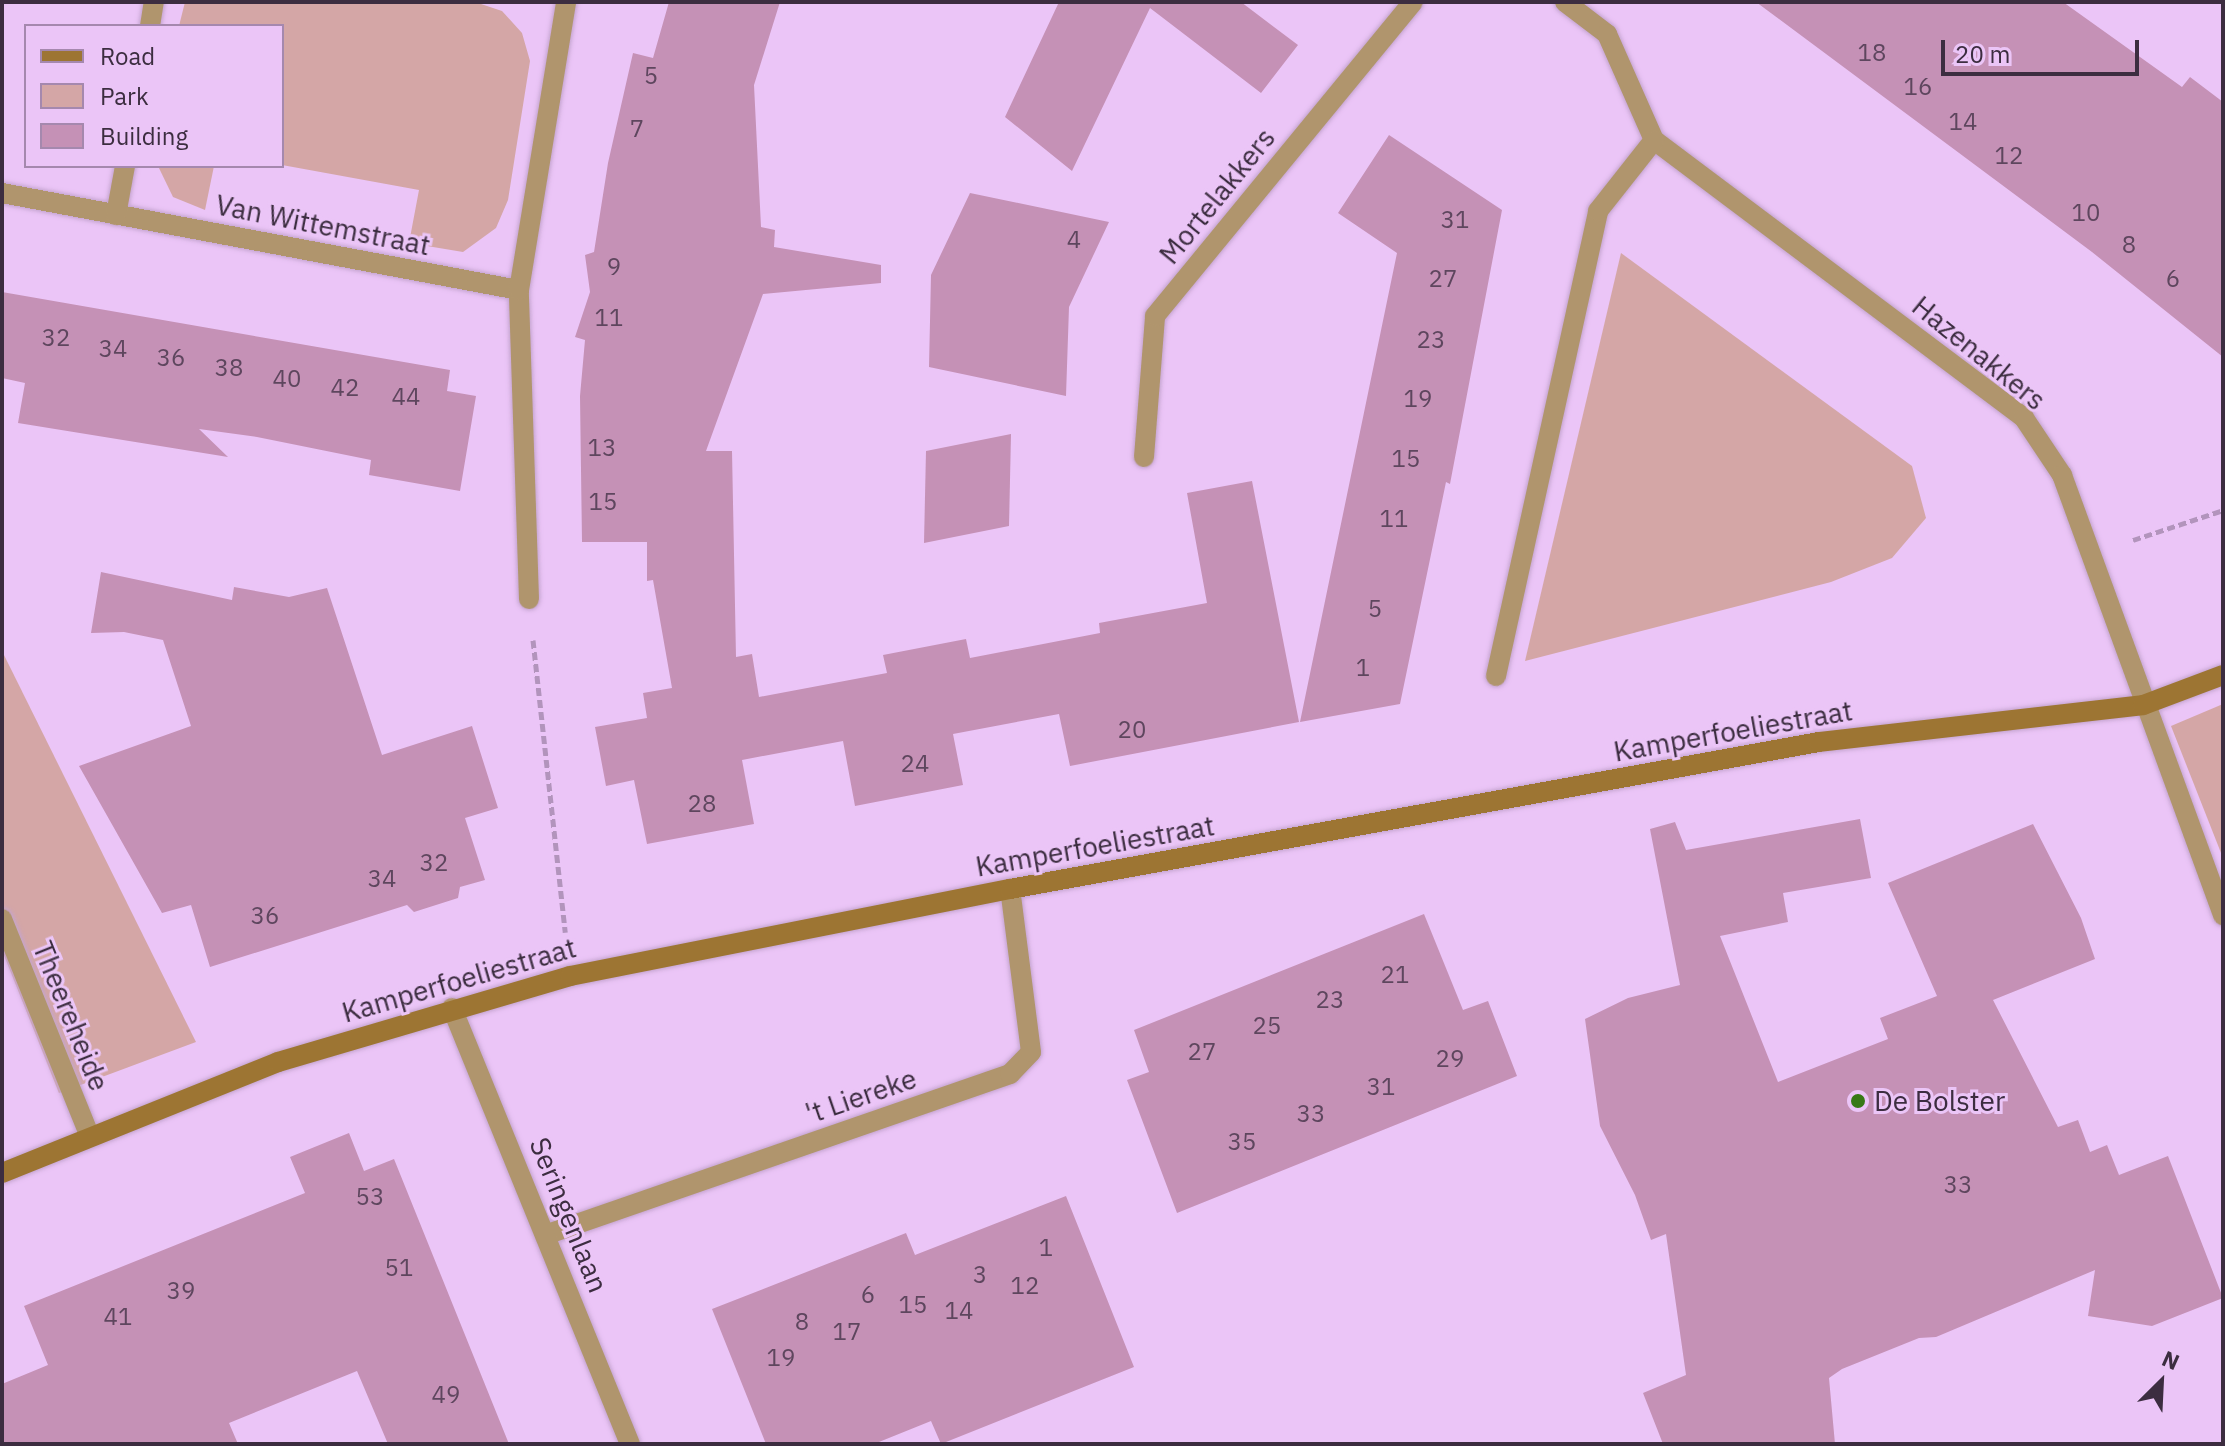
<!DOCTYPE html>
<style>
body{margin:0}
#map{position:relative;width:2225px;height:1446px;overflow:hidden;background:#ebc5f7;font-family:"IBM Plex Sans",sans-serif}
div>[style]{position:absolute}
.green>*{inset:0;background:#d4a6a6}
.building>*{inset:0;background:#c591b6}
.path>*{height:5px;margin-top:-2.5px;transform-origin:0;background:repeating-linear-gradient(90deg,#b294bc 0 8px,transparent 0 12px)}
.roads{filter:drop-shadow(0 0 2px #c4a4cf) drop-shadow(0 0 2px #c4a4cf)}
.lane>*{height:20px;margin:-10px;padding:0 10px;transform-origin:10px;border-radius:10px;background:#b0956d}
.street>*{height:20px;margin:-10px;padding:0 10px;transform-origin:10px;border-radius:10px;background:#b0956d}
.secondary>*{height:20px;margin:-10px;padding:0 10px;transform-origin:10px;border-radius:10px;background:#9d7533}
.dots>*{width:22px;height:22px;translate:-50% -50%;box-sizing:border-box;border:4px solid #ebc5f7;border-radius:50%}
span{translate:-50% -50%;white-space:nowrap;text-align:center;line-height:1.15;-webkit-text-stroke:6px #ebc5f7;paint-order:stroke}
.number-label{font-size:24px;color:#5e465e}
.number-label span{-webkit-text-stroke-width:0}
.street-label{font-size:28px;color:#3c2d40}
.poi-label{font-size:28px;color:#3c2d40}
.left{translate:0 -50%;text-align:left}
.frame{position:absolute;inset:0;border:4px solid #3c2d40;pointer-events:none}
.legend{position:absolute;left:24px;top:24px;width:260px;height:144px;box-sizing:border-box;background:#ebc5f7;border:2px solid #a588ae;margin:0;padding:10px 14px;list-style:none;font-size:24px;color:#3c2d40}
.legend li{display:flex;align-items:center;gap:16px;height:40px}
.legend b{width:40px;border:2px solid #a588ae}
.north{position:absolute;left:2121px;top:1342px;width:80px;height:80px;-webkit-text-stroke:6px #ebc5f7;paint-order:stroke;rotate:24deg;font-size:22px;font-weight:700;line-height:32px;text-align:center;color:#3c2d40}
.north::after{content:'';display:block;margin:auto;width:28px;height:36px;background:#3c2d40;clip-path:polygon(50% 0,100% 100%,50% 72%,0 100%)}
.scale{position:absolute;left:1941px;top:40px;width:198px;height:36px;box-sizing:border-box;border:4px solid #3c2d40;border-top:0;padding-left:10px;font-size:24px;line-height:28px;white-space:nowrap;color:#3c2d40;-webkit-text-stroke:6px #ebc5f7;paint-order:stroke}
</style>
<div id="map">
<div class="green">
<div style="clip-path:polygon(185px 2px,475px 2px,502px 11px,522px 33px,530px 61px,508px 200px,496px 228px,463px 252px,409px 243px,419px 190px,282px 165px,282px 26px,179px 26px)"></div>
<div style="clip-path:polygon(158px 166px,214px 166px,205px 210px,173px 197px)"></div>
<div style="clip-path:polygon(1621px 253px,1912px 466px,1926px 518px,1892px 558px,1831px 582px,1525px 661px)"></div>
<div style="clip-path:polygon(2px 651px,196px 1042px,59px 1093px,2px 950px)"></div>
<div style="clip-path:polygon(2223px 704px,2223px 858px,2171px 726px)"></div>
</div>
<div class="building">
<div style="clip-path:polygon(669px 2px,780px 2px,754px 85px,761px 227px,775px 230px,774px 247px,881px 265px,881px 283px,763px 294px,706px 451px,732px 451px,736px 657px,752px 654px,759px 697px,887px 673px,883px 655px,966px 639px,970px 658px,1100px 633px,1099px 623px,1207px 603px,1187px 493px,1252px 481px,1299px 722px,1070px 766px,1059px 714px,953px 734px,963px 785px,855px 806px,843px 741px,742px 760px,754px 824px,647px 844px,634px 780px,606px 786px,595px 727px,647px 718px,643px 693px,672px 688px,653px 580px,647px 581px,647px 542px,582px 542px,580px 396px,585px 340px,575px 337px,590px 292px,585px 255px,594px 252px,608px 163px,633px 53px,653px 58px)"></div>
<div style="clip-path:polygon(1059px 2px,1241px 2px,1298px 45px,1261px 93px,1150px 8px,1072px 171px,1005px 117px)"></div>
<div style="clip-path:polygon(1756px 2px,2063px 2px,2182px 87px,2190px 77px,2223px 102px,2223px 357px,2092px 252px)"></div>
<div style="clip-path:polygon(1389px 135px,1502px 210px,1450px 484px,1446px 482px,1400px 704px,1300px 722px,1397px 253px,1338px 213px)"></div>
<div style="clip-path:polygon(970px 193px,1109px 222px,1069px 307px,1066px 396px,929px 367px,931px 275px)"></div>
<div style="clip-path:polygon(2px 292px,450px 370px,447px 391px,476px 396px,460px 491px,369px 475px,371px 460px,257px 437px,199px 429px,228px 457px,18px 423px,25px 383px,2px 378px)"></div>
<div style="clip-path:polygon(1011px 434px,1009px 526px,924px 543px,926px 451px)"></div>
<div style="clip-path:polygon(101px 572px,232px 600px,234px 587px,289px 597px,327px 588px,382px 755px,472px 726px,498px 808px,465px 818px,485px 880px,460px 887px,458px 898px,414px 912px,407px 905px,210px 967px,191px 905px,162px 913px,79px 766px,191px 726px,163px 640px,124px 632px,91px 633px)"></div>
<div style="clip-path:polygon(1860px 819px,1871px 878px,1783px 893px,1788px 922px,1720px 936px,1778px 1082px,1888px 1039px,1880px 1018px,1937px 996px,1888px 883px,2033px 824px,2081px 918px,2095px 959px,1993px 1000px,2058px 1127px,2078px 1120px,2090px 1152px,2107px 1145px,2119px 1175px,2168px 1156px,2223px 1298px,2152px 1326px,2088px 1316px,2095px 1270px,1936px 1337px,1919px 1338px,1842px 1369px,1829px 1378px,1835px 1444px,1663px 1444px,1643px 1393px,1686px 1375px,1666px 1234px,1651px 1240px,1635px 1195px,1600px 1126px,1585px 1019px,1628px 998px,1680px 985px,1650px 829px,1675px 822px,1686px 850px)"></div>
<div style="clip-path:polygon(1424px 914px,1463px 1010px,1488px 1001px,1517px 1076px,1177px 1213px,1127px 1080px,1149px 1072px,1134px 1030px)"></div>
<div style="clip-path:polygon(349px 1133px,364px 1171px,394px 1159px,509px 1444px,388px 1444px,357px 1371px,229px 1423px,238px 1444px,2px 1444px,2px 1384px,48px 1365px,24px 1306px,305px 1193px,290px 1157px)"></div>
<div style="clip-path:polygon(1066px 1196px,1134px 1367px,941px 1444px,931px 1421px,874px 1444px,766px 1444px,712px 1309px,906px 1233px,915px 1255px)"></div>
</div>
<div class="path">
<div style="left:2133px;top:540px;width:95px;rotate:-18.4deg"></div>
<div style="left:533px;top:640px;width:294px;rotate:83.7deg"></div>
</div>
<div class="roads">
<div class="lane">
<div style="left:548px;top:1234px;width:489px;rotate:-19.1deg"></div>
<div style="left:1010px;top:1074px;width:30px;rotate:-46deg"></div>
<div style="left:1031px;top:1052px;width:164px;rotate:-97.3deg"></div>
</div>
<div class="street">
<div style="left:1565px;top:2px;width:53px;rotate:37.3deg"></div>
<div style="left:1607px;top:34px;width:116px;rotate:66.1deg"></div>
<div style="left:1654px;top:140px;width:463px;rotate:36.9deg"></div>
<div style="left:2024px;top:418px;width:69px;rotate:56.3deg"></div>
<div style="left:2062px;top:475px;width:469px;rotate:69.9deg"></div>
<div style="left:150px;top:26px;width:24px;rotate:-81deg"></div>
<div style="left:2px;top:193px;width:526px;rotate:10.63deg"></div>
<div style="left:116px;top:215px;width:50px;rotate:-79.6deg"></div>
<div style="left:1144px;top:457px;width:141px;rotate:-85.5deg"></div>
<div style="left:1155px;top:316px;width:406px;rotate:-50.6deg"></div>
<div style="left:529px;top:599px;width:309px;rotate:-91.9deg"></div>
<div style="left:519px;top:290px;width:292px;rotate:-80.7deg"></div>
<div style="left:1496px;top:676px;width:476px;rotate:-77.6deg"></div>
<div style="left:1598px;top:211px;width:90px;rotate:-51.7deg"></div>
<div style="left:2px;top:919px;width:232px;rotate:68deg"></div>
<div style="left:452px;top:1008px;width:471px;rotate:67.8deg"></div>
</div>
<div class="secondary">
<div style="left:2px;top:1173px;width:297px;rotate:-21.9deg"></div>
<div style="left:278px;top:1062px;width:304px;rotate:-16.4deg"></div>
<div style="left:570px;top:976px;width:449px;rotate:-11.2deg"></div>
<div style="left:1010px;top:889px;width:822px;rotate:-10.3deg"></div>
<div style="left:1819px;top:742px;width:326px;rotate:-6.5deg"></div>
<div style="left:2143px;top:705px;width:85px;rotate:-20.6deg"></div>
</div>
</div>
<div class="dots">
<div style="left:1858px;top:1101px;background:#377917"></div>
</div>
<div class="number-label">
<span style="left:1872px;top:53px">18</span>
<span style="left:651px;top:76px">5</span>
<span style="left:1918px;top:87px">16</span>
<span style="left:1963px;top:122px">14</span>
<span style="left:637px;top:129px">7</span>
<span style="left:2009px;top:156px">12</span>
<span style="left:2086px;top:213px">10</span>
<span style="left:1455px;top:220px">31</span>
<span style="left:1074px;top:240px">4</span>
<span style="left:2129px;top:245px">8</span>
<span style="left:614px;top:267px">9</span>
<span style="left:1443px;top:279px">27</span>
<span style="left:2173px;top:279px">6</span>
<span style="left:609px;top:318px">11</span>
<span style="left:56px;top:338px">32</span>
<span style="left:1431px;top:340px">23</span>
<span style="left:113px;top:349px">34</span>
<span style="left:171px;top:358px">36</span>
<span style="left:229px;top:368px">38</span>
<span style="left:287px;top:379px">40</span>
<span style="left:345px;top:388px">42</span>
<span style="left:406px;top:397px">44</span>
<span style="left:1418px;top:399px">19</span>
<span style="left:602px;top:448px">13</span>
<span style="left:1406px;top:459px">15</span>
<span style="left:603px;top:502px">15</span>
<span style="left:1394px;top:519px">11</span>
<span style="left:1375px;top:609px">5</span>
<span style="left:1363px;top:668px">1</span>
<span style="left:1132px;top:730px">20</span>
<span style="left:915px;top:764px">24</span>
<span style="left:702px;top:804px">28</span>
<span style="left:434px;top:863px">32</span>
<span style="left:382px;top:879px">34</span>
<span style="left:265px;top:916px">36</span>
<span style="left:1395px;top:975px">21</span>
<span style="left:1330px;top:1000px">23</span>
<span style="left:1267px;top:1026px">25</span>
<span style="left:1202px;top:1052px">27</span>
<span style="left:1450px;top:1059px">29</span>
<span style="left:1381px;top:1087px">31</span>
<span style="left:1311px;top:1114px">33</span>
<span style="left:1242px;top:1142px">35</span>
<span style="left:1958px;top:1185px">33</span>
<span style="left:370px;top:1197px">53</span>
<span style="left:1046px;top:1248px">1</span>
<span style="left:399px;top:1268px">51</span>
<span style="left:980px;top:1275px">3</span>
<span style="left:1025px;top:1286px">12</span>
<span style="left:181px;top:1291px">39</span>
<span style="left:868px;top:1295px">6</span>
<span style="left:913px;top:1305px">15</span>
<span style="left:959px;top:1311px">14</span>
<span style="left:118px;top:1317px">41</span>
<span style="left:802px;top:1322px">8</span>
<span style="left:847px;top:1332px">17</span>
<span style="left:781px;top:1358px">19</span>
<span style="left:446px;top:1395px">49</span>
</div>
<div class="street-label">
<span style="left:1217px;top:196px;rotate:-51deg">Mortelakkers</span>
<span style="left:323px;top:225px;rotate:11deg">Van Wittemstraat</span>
<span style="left:1979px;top:353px;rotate:39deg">Hazenakkers</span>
<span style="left:1733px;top:731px;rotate:-10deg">Kamperfoeliestraat</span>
<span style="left:1095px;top:846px;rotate:-10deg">Kamperfoeliestraat</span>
<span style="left:459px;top:980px;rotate:-16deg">Kamperfoeliestraat</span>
<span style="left:71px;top:1016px;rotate:68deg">Theereheide</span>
<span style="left:861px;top:1096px;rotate:-19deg">'t Liereke</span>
<span style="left:569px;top:1215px;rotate:68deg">Seringenlaan</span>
</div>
<div class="poi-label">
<span class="left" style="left:1874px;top:1101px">De Bolster</span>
</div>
<div class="frame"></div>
<ul class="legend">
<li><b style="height:10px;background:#9d7533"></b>Road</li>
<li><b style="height:22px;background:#d4a6a6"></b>Park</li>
<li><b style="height:22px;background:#c591b6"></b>Building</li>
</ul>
<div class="north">N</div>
<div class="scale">20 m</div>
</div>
